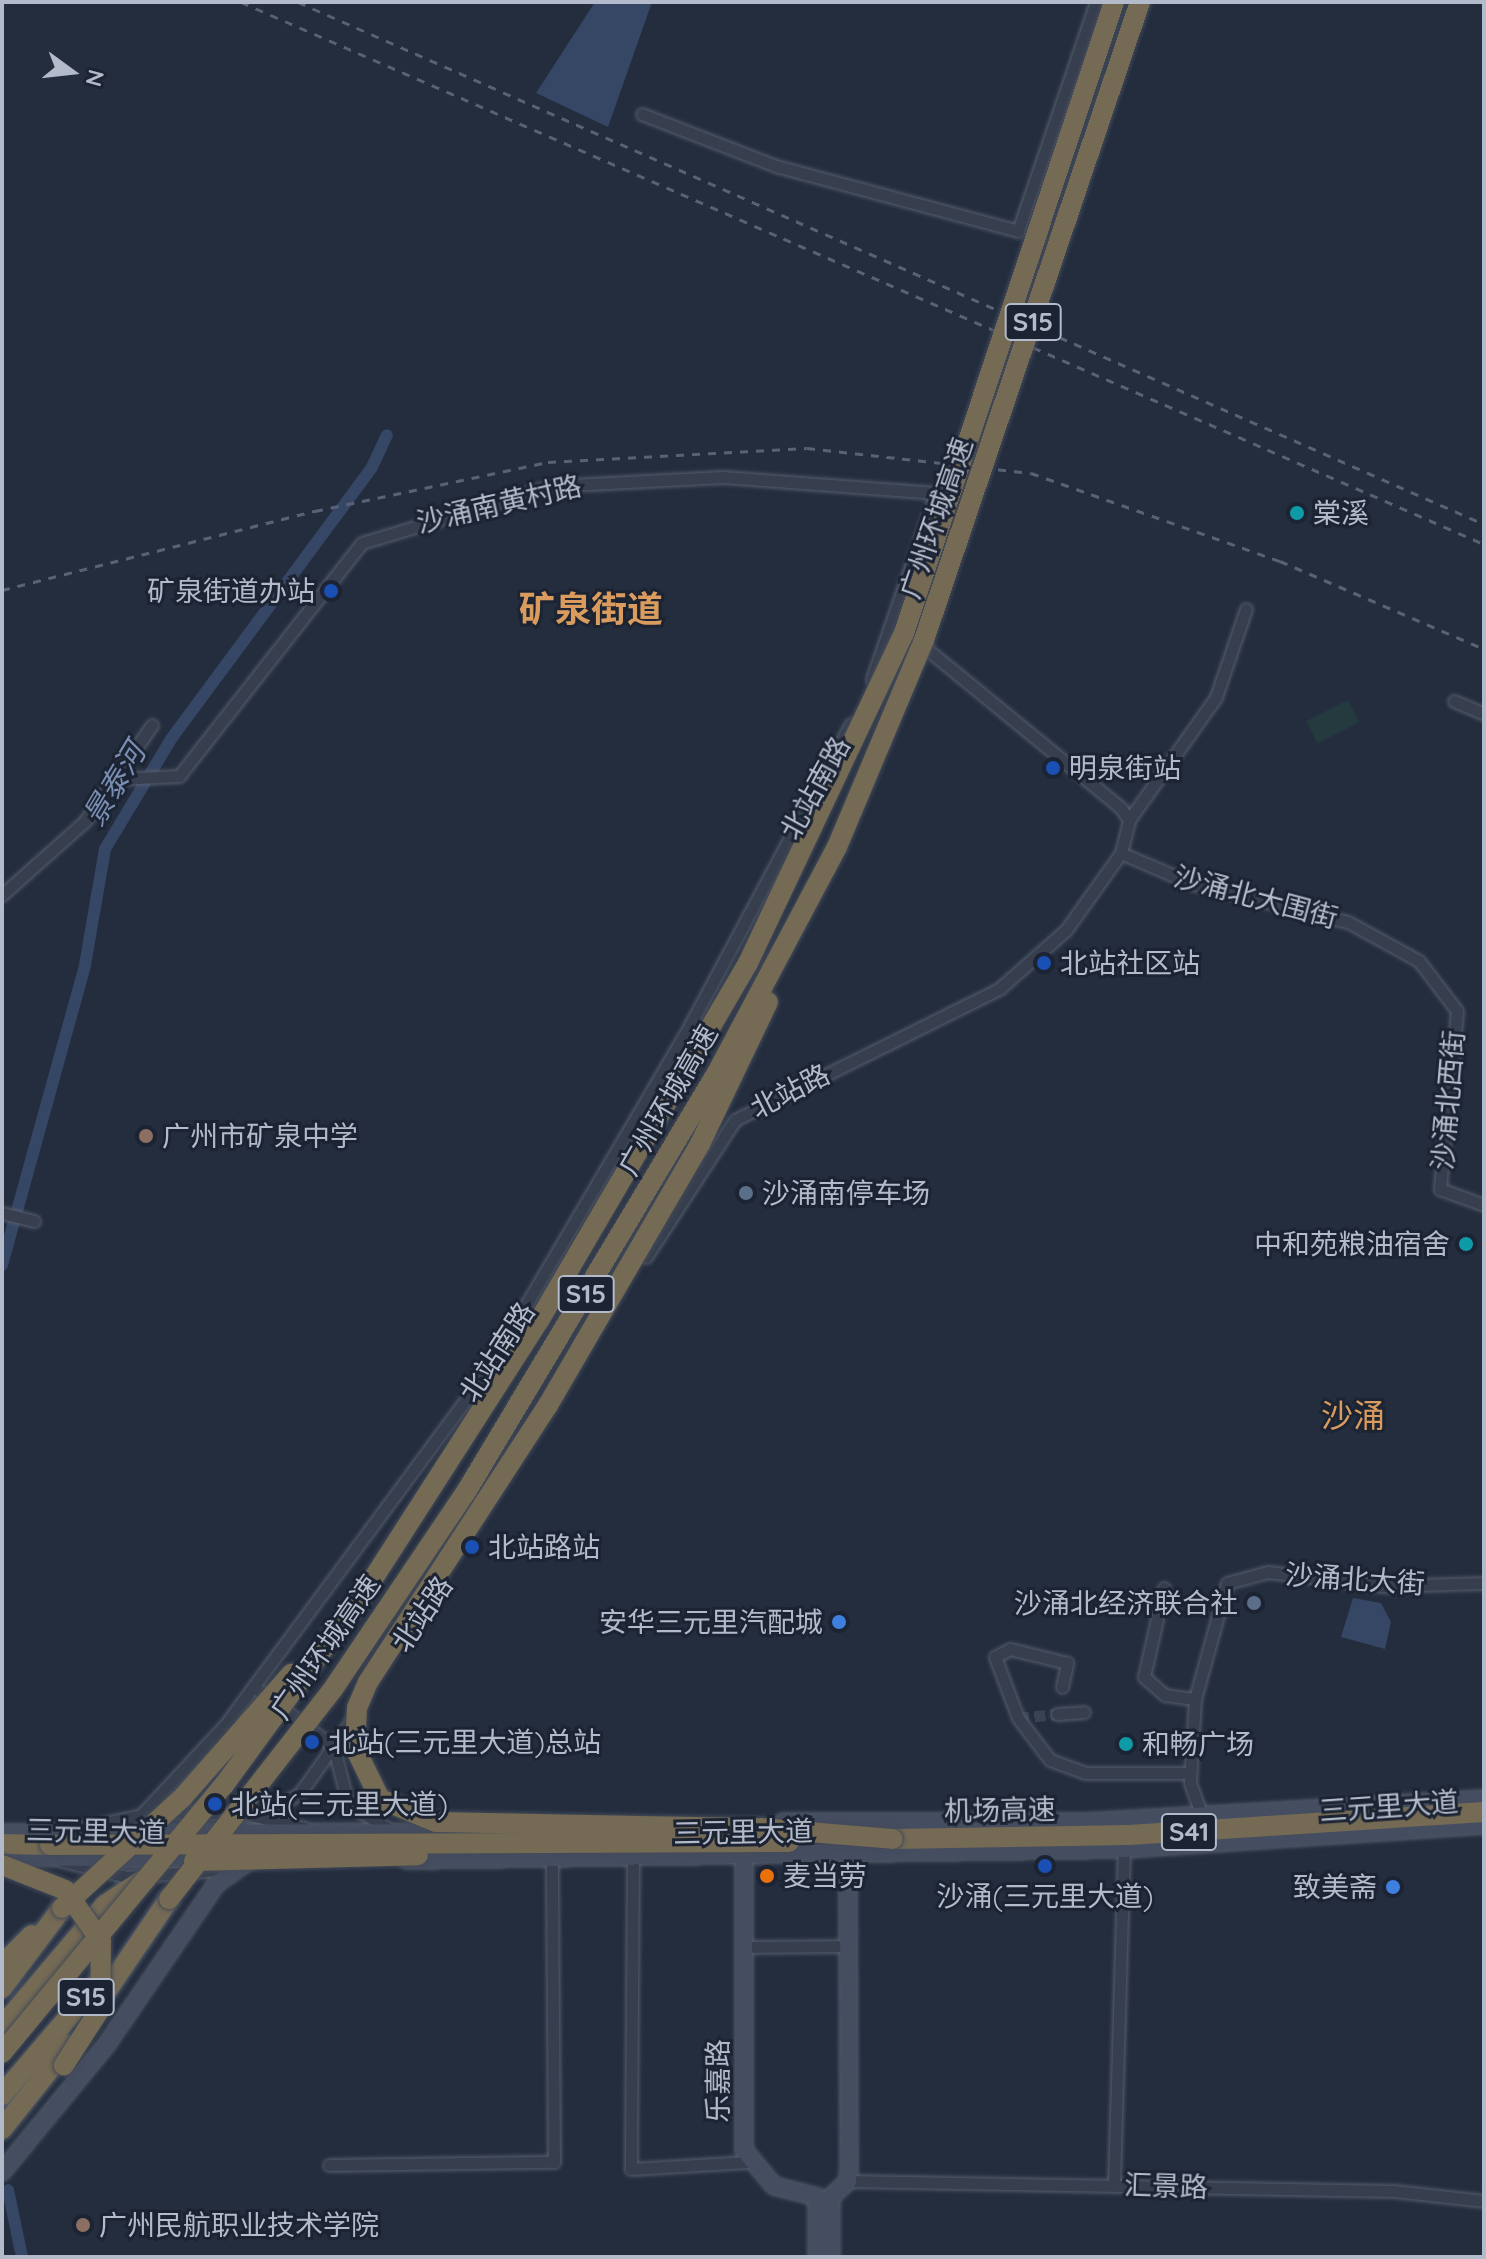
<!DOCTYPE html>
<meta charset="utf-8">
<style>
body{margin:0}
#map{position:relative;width:1486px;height:2259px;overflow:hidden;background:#232d3e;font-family:Quicksand,"Noto Sans SC",sans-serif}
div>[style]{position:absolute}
.green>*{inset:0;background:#253a3f;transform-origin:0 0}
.water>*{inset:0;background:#364766}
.canal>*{height:12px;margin:-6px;padding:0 6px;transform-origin:6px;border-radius:6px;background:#364766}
.street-tunnel>*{height:11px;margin-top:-5.5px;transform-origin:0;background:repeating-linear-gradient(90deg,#394253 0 11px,transparent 0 16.5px)}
.roads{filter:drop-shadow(0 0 2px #555d6c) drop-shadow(0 0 2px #555d6c)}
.street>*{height:11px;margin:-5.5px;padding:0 5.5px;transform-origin:5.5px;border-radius:5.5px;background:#373f4e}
.secondary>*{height:16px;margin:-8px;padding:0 8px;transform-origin:8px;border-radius:8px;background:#454d61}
.highway>*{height:20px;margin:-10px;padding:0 10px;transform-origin:10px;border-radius:10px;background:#756a54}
.rail>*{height:3px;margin-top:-1.5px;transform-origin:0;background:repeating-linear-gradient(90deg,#596275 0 8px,transparent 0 16px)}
.bridges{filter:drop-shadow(0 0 2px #424a59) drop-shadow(0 0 2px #424a59)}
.highway-bridge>*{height:20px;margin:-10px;padding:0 10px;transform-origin:10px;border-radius:10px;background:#756a54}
.dots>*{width:22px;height:22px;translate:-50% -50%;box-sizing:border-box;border:4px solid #1c2433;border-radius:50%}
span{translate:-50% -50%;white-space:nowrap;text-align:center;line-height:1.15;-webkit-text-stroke:6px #1c2433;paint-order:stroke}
.shield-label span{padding:2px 6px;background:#1c2433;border:2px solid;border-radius:6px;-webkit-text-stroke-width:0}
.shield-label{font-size:26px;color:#b3bac9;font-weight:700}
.street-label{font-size:28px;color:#b3bac9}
.poi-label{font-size:28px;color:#b3bac9}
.left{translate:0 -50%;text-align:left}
.right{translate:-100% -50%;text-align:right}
.water-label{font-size:30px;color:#798eb2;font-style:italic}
.quarter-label{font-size:32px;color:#d99c5e}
.district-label{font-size:36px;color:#d99c5e;font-weight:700}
.frame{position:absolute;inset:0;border:4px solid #b3bac9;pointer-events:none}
.north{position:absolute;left:32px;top:32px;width:80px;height:80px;-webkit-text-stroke:6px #1c2433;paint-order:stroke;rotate:105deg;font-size:22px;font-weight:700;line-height:32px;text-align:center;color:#b3bac9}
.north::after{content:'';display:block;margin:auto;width:28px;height:36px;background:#b3bac9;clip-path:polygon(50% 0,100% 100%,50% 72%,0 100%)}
</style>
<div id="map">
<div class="green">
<div style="left:1348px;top:700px;width:25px;height:47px;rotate:63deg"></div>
</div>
<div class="water">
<div style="clip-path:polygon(595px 2px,652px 2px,608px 127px,536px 93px)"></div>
<div style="clip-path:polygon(1353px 1598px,1381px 1603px,1391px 1622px,1385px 1649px,1341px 1637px)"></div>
</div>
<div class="canal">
<div style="left:2px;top:1265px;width:311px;rotate:-74.5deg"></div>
<div style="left:85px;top:965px;width:118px;rotate:-80.2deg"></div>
<div style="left:105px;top:849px;width:128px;rotate:-59deg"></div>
<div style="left:171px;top:739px;width:338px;rotate:-53.5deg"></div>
<div style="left:372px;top:467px;width:35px;rotate:-65deg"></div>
<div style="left:8px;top:2190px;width:68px;rotate:78.2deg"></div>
</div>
<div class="street-tunnel">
<div style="left:1018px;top:1718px;width:39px;rotate:-6deg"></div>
</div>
<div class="roads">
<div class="street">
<div style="left:642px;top:114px;width:144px;rotate:21.2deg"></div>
<div style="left:776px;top:166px;width:251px;rotate:15deg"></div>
<div style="left:1018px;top:231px;width:242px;rotate:-71.2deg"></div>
<div style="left:1454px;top:701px;width:33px;rotate:23deg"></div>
<div style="left:117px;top:779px;width:62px;rotate:-2.8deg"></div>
<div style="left:179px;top:776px;width:296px;rotate:-51.9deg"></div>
<div style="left:362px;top:543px;width:197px;rotate:-16.8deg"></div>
<div style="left:551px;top:486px;width:172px;rotate:-3deg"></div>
<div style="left:723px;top:477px;width:214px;rotate:4.3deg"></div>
<div style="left:936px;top:493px;width:197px;rotate:109deg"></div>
<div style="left:1129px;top:820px;width:151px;rotate:-54.7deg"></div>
<div style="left:1216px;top:697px;width:93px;rotate:-71.2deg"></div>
<div style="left:1121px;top:853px;width:78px;rotate:23.3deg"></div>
<div style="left:1193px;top:884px;width:160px;rotate:13.8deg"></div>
<div style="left:1348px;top:922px;width:81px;rotate:28.8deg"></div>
<div style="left:1419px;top:961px;width:63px;rotate:52.8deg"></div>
<div style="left:1457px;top:1011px;width:179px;rotate:95.5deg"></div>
<div style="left:1440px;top:1189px;width:47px;rotate:20deg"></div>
<div style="left:2px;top:895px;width:111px;rotate:-41.7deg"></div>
<div style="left:85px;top:821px;width:117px;rotate:-55.1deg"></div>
<div style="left:2px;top:1213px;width:33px;rotate:14deg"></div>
<div style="left:646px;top:1257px;width:163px;rotate:-57deg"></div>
<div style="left:735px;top:1120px;width:295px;rotate:-26.4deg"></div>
<div style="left:999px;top:989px;width:89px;rotate:-41.4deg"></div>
<div style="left:1066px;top:930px;width:95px;rotate:-54.5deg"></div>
<div style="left:1121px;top:853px;width:34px;rotate:-76deg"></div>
<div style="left:1129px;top:820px;width:14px;rotate:-124deg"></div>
<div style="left:1121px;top:808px;width:262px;rotate:-140.7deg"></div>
<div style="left:1164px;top:1588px;width:91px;rotate:102.7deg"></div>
<div style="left:1144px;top:1677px;width:28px;rotate:41deg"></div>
<div style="left:1165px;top:1695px;width:30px;rotate:8deg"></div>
<div style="left:254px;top:1687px;width:100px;rotate:36.9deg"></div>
<div style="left:1062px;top:1687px;width:25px;rotate:-78deg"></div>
<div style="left:1067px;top:1663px;width:59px;rotate:-166.2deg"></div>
<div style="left:1010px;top:1649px;width:17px;rotate:152deg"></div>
<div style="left:995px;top:1657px;width:65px;rotate:69.3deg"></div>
<div style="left:1018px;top:1718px;width:53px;rotate:52.7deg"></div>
<div style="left:1050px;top:1760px;width:38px;rotate:20deg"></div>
<div style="left:1086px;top:1773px;width:104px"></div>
<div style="left:1057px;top:1714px;width:27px;rotate:-4deg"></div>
<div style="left:334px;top:1748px;width:58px;rotate:76deg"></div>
<div style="left:348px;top:1804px;width:48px;rotate:31.4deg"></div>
<div style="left:168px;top:1812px;width:78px;rotate:1.5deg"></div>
<div style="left:246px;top:1814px;width:61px;rotate:13.3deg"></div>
<div style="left:142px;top:1814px;width:122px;rotate:-47deg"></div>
<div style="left:225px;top:1725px;width:444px;rotate:-53.5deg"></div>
<div style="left:489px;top:1368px;width:398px;rotate:-59.6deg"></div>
<div style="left:690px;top:1025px;width:341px;rotate:-61.9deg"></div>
<div style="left:261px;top:1816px;width:45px;rotate:-30.5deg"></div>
<div style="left:300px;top:1793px;width:93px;rotate:-54.6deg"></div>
<div style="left:1202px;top:1816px;width:35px;rotate:-110deg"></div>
<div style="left:1190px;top:1783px;width:84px;rotate:-86.6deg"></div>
<div style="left:1195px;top:1699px;width:120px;rotate:-74.6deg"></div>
<div style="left:1227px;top:1583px;width:42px;rotate:-15deg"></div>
<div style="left:1268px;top:1572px;width:116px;rotate:6.9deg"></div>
<div style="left:1383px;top:1586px;width:101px;rotate:-1.7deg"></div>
<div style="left:82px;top:1828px;width:66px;rotate:-12.2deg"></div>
<div style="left:633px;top:1860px;width:309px;rotate:90.4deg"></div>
<div style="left:631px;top:2169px;width:116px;rotate:-3.5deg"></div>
<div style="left:62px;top:1861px;width:67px;rotate:13.8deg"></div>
<div style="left:127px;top:1877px;width:103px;rotate:-4.4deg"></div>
<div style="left:744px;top:1947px;width:105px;rotate:-0.5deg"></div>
<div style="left:329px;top:2165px;width:225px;rotate:-0.8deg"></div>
<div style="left:554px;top:2162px;width:302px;rotate:-90.4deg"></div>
<div style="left:848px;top:2181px;width:546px;rotate:1.05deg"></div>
<div style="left:1394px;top:2191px;width:91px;rotate:6.3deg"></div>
<div style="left:1114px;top:2183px;width:334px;rotate:-88.3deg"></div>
</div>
<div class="secondary">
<div style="left:783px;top:1822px;width:303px"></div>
<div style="left:1086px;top:1822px;width:399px;rotate:-3.3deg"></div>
<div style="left:2px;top:1833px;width:462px;rotate:-0.1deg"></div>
<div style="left:2px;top:1857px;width:201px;rotate:0.6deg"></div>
<div style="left:744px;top:1859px;width:291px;rotate:90deg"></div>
<div style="left:744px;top:2150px;width:47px;rotate:50.2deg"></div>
<div style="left:774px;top:2186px;width:44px;rotate:14.3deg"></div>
<div style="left:817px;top:2197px;width:60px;rotate:90deg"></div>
<div style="left:407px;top:1860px;width:717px;rotate:-0.88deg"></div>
<div style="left:1124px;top:1849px;width:361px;rotate:-3.8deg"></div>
<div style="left:2px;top:2172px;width:166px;rotate:-50.6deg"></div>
<div style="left:107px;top:2044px;width:194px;rotate:-55.7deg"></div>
<div style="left:216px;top:1884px;width:42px;rotate:-35.2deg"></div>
<div style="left:831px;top:2257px;width:60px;rotate:-90deg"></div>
<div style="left:831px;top:2197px;width:23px;rotate:-43deg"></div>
<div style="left:848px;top:2181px;width:13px;rotate:-86deg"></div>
<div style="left:849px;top:2168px;width:322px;rotate:-90.2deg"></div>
</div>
<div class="highway">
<div style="left:893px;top:1839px;width:236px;rotate:-1deg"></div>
<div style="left:1129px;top:1835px;width:356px;rotate:-3.7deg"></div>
<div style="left:2px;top:1844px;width:48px;rotate:1.2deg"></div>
<div style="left:2px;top:1965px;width:42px;rotate:-45deg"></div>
<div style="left:2px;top:1988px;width:100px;rotate:-53.1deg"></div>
<div style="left:97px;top:2005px;width:128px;rotate:-55.8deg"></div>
<div style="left:2px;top:2027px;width:160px;rotate:-49.8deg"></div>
<div style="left:105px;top:1905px;width:43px;rotate:-33.7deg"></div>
<div style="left:2px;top:2095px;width:154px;rotate:-49.5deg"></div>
<div style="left:2px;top:2129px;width:107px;rotate:-51.4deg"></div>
</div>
</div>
<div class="rail">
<div style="left:241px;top:2px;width:1356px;rotate:23.56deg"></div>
<div style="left:298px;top:2px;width:1296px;rotate:23.76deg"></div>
<div style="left:2px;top:590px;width:323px;rotate:-14.2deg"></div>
<div style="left:315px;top:511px;width:238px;rotate:-11.9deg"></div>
<div style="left:548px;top:462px;width:259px;rotate:-3.1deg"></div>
<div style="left:807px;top:448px;width:225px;rotate:6.4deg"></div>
<div style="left:1031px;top:473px;width:264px;rotate:19.5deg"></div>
<div style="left:1280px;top:561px;width:222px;rotate:23.3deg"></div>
</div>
<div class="bridges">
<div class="highway-bridge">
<div style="left:768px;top:1002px;width:157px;rotate:115.6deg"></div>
<div style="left:700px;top:1144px;width:302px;rotate:120.2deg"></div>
<div style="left:548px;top:1405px;width:330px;rotate:123deg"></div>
<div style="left:368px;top:1682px;width:28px;rotate:113deg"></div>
<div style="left:357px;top:1708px;width:40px;rotate:92.9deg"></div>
<div style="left:355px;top:1748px;width:57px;rotate:63.9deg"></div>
<div style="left:380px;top:1799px;width:61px;rotate:22.3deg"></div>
<div style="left:436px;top:1822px;width:324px;rotate:1.1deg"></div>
<div style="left:760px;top:1828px;width:133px;rotate:4.7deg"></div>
<div style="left:50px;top:1845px;width:739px;rotate:-0.23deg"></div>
<div style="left:194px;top:1861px;width:224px;rotate:-1.5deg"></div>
<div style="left:2px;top:1865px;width:68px;rotate:21.6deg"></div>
<div style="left:65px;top:1890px;width:62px;rotate:54.8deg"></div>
<div style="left:101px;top:1941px;width:68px;rotate:90.8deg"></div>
<div style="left:100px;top:2009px;width:67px;rotate:122.7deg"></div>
<div style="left:169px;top:1899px;width:266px;rotate:-52deg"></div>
<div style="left:333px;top:1689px;width:238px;rotate:-56deg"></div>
<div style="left:466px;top:1492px;width:495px;rotate:-59.1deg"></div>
<div style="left:720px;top:1067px;width:249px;rotate:-62deg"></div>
<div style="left:837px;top:847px;width:225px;rotate:-67.2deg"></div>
<div style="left:924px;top:640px;width:674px;rotate:-71.3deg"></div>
<div style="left:62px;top:1908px;width:164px;rotate:-42.5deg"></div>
<div style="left:183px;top:1797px;width:164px;rotate:-48.7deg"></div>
<div style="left:2px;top:2053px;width:348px;rotate:-50.4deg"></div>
<div style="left:224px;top:1785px;width:238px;rotate:-53.9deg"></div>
<div style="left:364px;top:1593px;width:326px;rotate:-57.3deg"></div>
<div style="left:540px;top:1319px;width:412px;rotate:-59.7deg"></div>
<div style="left:748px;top:963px;width:365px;rotate:-64.7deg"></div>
<div style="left:904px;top:633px;width:665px;rotate:-71.59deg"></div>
</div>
</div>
<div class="dots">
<div style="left:1297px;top:513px;background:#0f9aa8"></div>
<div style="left:331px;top:591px;background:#1a4fb4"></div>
<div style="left:1053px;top:768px;background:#1a4fb4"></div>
<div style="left:1044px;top:963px;background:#1a4fb4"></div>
<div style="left:146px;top:1136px;background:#8d6e63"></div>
<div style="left:746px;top:1193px;background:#5c6f8a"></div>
<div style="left:1466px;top:1244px;background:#0f9aa8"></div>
<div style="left:472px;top:1547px;background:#1a4fb4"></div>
<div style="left:1254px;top:1603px;background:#5c6f8a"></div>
<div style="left:839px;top:1622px;background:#3f7fe0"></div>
<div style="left:312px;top:1742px;background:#1a4fb4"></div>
<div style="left:1126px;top:1744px;background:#0f9aa8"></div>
<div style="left:215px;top:1804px;background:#1a4fb4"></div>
<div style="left:1045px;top:1866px;background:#1a4fb4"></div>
<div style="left:767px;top:1876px;background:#e8710a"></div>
<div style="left:1393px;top:1887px;background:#3f7fe0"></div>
<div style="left:83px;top:2225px;background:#8d6e63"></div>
</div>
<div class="shield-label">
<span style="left:1033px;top:322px">S15</span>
<span style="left:586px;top:1294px">S15</span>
<span style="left:1189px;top:1832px">S41</span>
<span style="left:86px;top:1997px">S15</span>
</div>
<div class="street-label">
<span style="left:499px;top:504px;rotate:-13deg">沙涌南黄村路</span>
<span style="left:936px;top:518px;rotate:-71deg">广州环城高速</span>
<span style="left:815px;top:788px;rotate:-61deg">北站南路</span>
<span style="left:1256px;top:897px;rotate:15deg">沙涌北大围街</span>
<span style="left:790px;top:1091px;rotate:-27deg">北站路</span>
<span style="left:668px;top:1100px;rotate:-60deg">广州环城高速</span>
<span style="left:1448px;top:1100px;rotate:-85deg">沙涌北西街</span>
<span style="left:497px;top:1352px;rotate:-57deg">北站南路</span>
<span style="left:1355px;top:1579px;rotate:4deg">沙涌北大街</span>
<span style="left:422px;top:1614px;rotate:-56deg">北站路</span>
<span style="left:325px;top:1647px;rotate:-55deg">广州环城高速</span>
<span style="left:1389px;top:1806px;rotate:-4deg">三元里大道</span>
<span style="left:1000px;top:1810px;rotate:-1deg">机场高速</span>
<span style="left:96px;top:1831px;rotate:1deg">三元里大道</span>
<span style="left:743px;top:1832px;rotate:-1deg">三元里大道</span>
<span style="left:718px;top:2081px;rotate:-90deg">乐嘉路</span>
<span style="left:1166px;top:2186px;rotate:2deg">汇景路</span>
</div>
<div class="poi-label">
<span class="left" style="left:1313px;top:513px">棠溪</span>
<span class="right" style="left:315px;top:591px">矿泉街道办站</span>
<span class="left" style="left:1069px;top:768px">明泉街站</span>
<span class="left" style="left:1060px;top:963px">北站社区站</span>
<span class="left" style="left:162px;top:1136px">广州市矿泉中学</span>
<span class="left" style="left:762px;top:1193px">沙涌南停车场</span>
<span class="right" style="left:1450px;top:1244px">中和苑粮油宿舍</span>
<span class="left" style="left:488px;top:1547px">北站路站</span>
<span class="right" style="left:1238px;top:1603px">沙涌北经济联合社</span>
<span class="right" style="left:823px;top:1622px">安华三元里汽配城</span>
<span class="left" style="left:328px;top:1742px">北站(三元里大道)总站</span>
<span class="left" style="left:1142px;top:1744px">和畅广场</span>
<span class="left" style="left:231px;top:1804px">北站(三元里大道)</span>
<span class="left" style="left:783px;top:1876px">麦当劳</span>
<span class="right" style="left:1377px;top:1887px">致美斋</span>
<span style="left:1045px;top:1896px">沙涌(三元里大道)</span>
<span class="left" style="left:99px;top:2225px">广州民航职业技术学院</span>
</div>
<div class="water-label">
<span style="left:114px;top:784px;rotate:-59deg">景泰河</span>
</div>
<div class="quarter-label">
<span style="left:1353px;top:1415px">沙涌</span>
</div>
<div class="district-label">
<span style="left:591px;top:609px">矿泉街道</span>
</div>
<div class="frame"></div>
<div class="north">N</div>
</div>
